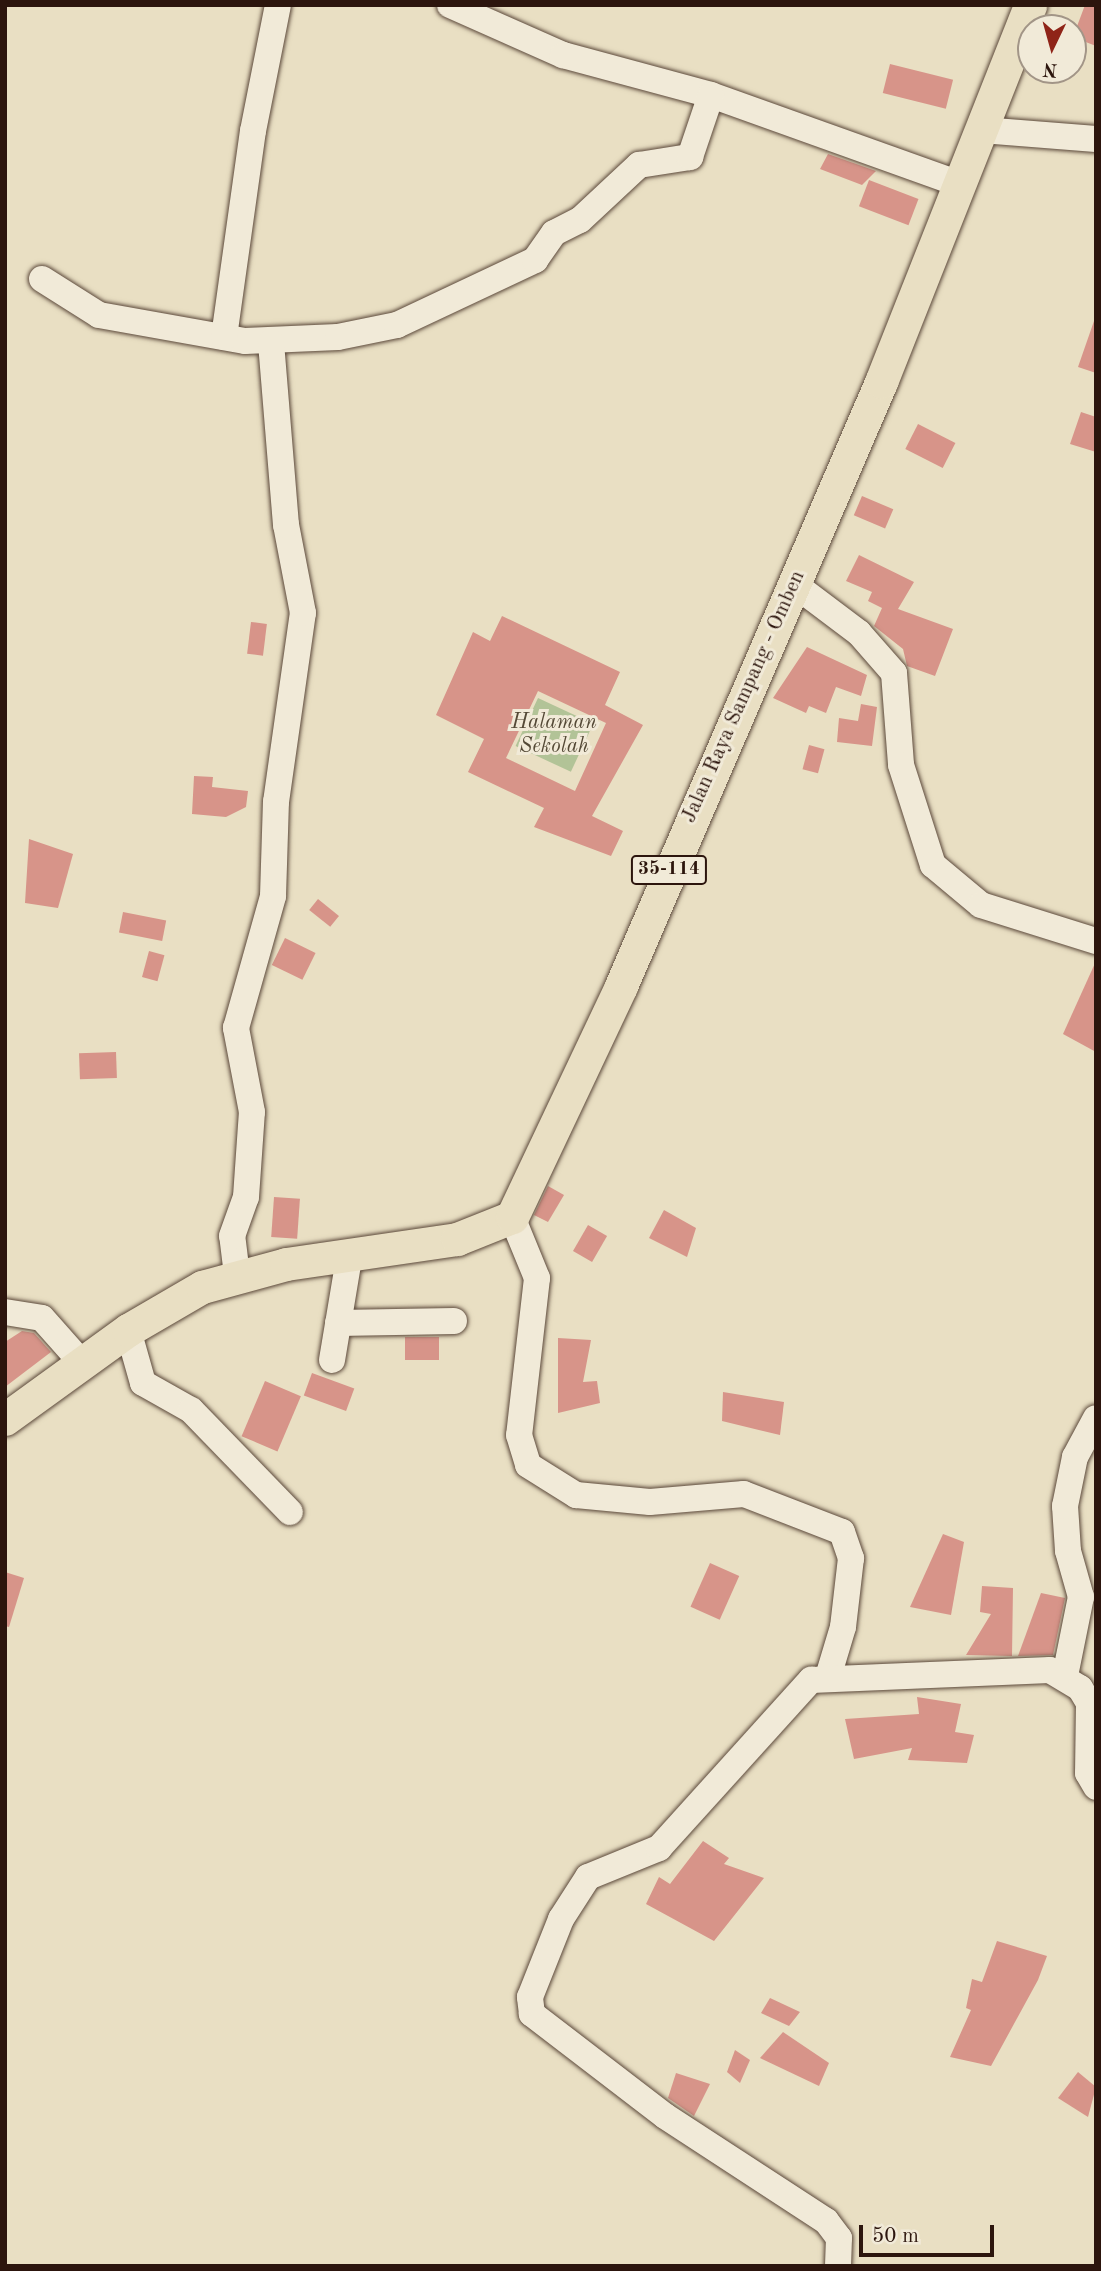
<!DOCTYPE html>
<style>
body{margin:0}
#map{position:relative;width:1101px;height:2271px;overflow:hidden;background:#e9dfc3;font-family:"Old Standard TT",serif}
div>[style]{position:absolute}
.green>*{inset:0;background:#b2c397;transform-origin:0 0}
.building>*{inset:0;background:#d79489;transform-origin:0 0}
.roads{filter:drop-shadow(0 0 2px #5b483a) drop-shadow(0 0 2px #5b483a)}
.minor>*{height:26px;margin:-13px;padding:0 13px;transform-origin:13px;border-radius:13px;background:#f1ead8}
.major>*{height:33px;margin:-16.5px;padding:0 16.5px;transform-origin:16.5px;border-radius:16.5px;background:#e9dfc3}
span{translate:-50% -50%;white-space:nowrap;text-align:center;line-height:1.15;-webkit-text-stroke:6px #f1ead8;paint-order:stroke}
.shield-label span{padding:2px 5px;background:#f1ead8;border:2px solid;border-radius:5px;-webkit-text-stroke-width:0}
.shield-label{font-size:19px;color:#2c150d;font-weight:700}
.street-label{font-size:21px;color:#2c150d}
.park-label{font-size:21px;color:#544936;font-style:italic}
.frame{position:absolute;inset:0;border:7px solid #2c150d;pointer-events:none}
.north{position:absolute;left:1017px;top:14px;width:70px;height:70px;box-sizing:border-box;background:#f1ead8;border:2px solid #a29587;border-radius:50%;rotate:185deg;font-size:19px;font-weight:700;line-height:28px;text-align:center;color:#2c150d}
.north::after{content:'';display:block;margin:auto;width:24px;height:32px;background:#8f2418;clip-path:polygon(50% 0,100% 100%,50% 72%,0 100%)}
.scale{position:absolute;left:859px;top:2225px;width:135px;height:32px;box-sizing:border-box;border:4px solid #2c150d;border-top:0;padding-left:9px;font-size:21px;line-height:24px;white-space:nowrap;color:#2c150d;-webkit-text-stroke:5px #f1ead8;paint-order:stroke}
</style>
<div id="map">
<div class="green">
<div style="left:538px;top:698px;width:61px;height:53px;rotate:25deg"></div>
</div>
<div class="building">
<div style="clip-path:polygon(1085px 5px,1096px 5px,1096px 46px,1073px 37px)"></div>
<div style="left:890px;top:64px;width:65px;height:30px;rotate:14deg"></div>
<div style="clip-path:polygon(828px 154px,876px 171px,862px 185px,820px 169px)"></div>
<div style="left:869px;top:180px;width:53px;height:28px;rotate:21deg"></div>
<div style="clip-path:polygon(1094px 321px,1096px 322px,1096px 373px,1078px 367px)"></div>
<div style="clip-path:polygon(1081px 412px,1096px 417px,1096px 452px,1070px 444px)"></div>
<div style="left:918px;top:424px;width:42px;height:28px;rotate:27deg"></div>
<div style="left:862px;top:496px;width:34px;height:21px;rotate:23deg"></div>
<div style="clip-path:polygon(859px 555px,914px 582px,898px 609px,953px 629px,935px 676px,907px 666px,903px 649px,874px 626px,882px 608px,868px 601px,872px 592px,846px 581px)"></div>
<div style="clip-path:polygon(evenodd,502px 616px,620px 672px,605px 705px,643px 725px,592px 816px,623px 831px,611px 856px,534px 827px,544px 808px,468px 772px,484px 739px,436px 715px,473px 632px,490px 641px,502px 616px,538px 691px,606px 723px,575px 791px,506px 758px,538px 691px)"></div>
<div style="left:251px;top:622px;width:16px;height:32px;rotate:7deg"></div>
<div style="clip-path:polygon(807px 647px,867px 675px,861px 696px,836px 687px,826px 713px,809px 706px,806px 713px,773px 698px)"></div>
<div style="clip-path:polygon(861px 704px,877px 707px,872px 746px,837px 742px,839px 718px,858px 721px)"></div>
<div style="left:809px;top:745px;width:16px;height:25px;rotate:15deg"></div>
<div style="clip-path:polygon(194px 776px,213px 777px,212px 787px,248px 791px,246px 807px,226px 817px,192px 814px)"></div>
<div style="clip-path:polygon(29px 839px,73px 854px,58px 908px,25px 903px)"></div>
<div style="left:318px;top:899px;width:27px;height:14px;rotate:39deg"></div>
<div style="left:123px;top:912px;width:44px;height:21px;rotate:11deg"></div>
<div style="left:285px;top:938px;width:34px;height:30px;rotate:26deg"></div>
<div style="left:149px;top:951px;width:16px;height:27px;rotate:15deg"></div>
<div style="clip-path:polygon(1096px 961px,1096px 1052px,1063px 1034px)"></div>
<div style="left:116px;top:1052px;width:26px;height:37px;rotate:88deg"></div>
<div style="clip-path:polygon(548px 1186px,564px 1195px,548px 1222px,534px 1215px)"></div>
<div style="left:274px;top:1197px;width:26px;height:40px;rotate:4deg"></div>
<div style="clip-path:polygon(664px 1210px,696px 1228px,687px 1257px,649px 1238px)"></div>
<div style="left:588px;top:1225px;width:22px;height:30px;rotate:30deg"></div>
<div style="clip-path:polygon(22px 1331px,34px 1333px,51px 1352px,5px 1387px,5px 1342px)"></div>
<div style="left:439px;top:1337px;width:23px;height:34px;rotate:90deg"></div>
<div style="clip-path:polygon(558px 1338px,591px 1340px,583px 1382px,597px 1381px,600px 1403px,558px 1413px)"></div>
<div style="left:312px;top:1373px;width:45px;height:24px;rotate:20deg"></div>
<div style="left:265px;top:1381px;width:39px;height:60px;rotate:23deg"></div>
<div style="clip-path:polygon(723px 1392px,784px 1402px,780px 1435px,722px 1421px)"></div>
<div style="clip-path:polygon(943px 1534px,964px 1542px,951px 1615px,910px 1607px)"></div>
<div style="left:710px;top:1563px;width:32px;height:48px;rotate:24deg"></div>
<div style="clip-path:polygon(5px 1572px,24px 1578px,9px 1627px,5px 1626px)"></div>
<div style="clip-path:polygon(982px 1586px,1013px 1588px,1012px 1656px,966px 1655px,991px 1614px,980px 1612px)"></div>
<div style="clip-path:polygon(1041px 1593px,1065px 1598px,1053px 1655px,1018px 1656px)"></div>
<div style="clip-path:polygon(917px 1697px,961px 1704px,955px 1732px,974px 1735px,967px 1763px,908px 1760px,912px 1748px,854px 1759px,845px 1719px,919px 1714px)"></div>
<div style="clip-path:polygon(703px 1841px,729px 1858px,724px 1864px,764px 1878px,714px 1941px,646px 1904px,659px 1877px,670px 1884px)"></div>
<div style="clip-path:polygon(997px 1941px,1047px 1956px,1038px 1980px,991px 2066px,950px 2057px,971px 2010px,966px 2008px,972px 1979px,982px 1982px)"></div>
<div style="clip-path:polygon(770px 1998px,800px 2012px,789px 2026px,761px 2013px)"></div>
<div style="clip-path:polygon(783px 2032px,829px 2063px,819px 2086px,760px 2058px)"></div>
<div style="clip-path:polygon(735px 2050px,750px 2060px,740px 2083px,727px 2072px)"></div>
<div style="clip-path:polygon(1078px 2072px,1096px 2087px,1088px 2117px,1058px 2098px)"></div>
<div style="clip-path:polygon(676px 2073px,710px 2084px,694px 2116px,668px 2098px)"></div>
</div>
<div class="roads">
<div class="minor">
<div style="left:450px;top:5px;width:124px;rotate:23.9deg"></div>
<div style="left:563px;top:55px;width:153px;rotate:15.1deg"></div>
<div style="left:711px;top:95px;width:263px;rotate:19.7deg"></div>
<div style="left:982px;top:130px;width:114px;rotate:4.5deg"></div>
<div style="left:42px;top:279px;width:67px;rotate:32.3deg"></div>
<div style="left:99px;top:315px;width:148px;rotate:10.1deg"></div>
<div style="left:245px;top:341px;width:93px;rotate:-2.5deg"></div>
<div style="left:338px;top:337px;width:60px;rotate:-11.5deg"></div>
<div style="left:397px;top:325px;width:153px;rotate:-25.2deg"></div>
<div style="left:535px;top:260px;width:33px;rotate:-55deg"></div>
<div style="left:554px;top:233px;width:29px;rotate:-27deg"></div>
<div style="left:580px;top:220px;width:81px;rotate:-43deg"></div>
<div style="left:639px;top:165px;width:52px;rotate:-8.9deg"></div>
<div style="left:690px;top:157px;width:65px;rotate:-71.3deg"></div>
<div style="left:224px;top:337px;width:208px;rotate:-82deg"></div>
<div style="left:253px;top:131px;width:128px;rotate:-78.8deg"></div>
<div style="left:794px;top:584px;width:81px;rotate:37deg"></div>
<div style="left:859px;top:633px;width:53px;rotate:48.8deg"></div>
<div style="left:894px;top:673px;width:92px;rotate:85.6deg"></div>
<div style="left:901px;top:765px;width:105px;rotate:72.3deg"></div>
<div style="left:933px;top:865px;width:62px;rotate:39.8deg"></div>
<div style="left:981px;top:905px;width:121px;rotate:17.4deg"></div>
<div style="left:512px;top:1217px;width:66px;rotate:67.7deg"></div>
<div style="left:537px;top:1278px;width:158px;rotate:96.5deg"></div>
<div style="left:519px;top:1435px;width:31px;rotate:73deg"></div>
<div style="left:528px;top:1465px;width:57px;rotate:32deg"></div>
<div style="left:576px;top:1495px;width:74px;rotate:5.4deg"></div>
<div style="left:650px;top:1502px;width:94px;rotate:-4.9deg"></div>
<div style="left:744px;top:1494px;width:105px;rotate:21.2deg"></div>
<div style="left:842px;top:1532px;width:28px;rotate:71deg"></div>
<div style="left:851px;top:1558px;width:69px;rotate:96.6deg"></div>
<div style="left:843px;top:1627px;width:52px;rotate:106.7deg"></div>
<div style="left:237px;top:1275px;width:39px;rotate:-97deg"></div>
<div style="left:232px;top:1236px;width:41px;rotate:-70.3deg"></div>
<div style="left:246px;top:1197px;width:85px;rotate:-86deg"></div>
<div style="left:252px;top:1112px;width:86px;rotate:-100.8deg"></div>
<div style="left:236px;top:1028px;width:137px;rotate:-74.3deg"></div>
<div style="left:273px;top:896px;width:94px;rotate:-88.2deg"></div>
<div style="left:276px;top:802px;width:191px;rotate:-81.9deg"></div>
<div style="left:303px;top:613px;width:90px;rotate:-100.9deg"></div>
<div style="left:286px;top:525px;width:184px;rotate:-94.7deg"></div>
<div style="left:5px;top:1312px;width:37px;rotate:9deg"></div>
<div style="left:42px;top:1318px;width:60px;rotate:48.4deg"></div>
<div style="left:338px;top:1323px;width:116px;rotate:-1deg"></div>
<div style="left:128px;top:1330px;width:55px;rotate:74.2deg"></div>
<div style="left:143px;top:1383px;width:55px;rotate:29.4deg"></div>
<div style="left:191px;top:1410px;width:142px;rotate:45.9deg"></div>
<div style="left:332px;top:1360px;width:103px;rotate:-80.5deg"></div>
<div style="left:1065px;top:1676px;width:81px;rotate:-78.6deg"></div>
<div style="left:1081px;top:1597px;width:48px;rotate:-105.8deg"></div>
<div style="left:1068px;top:1551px;width:45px;rotate:-93.8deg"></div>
<div style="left:1065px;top:1506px;width:50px;rotate:-78.5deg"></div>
<div style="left:1075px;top:1457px;width:44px;rotate:-61.7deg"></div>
<div style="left:838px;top:2266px;width:28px;rotate:-88deg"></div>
<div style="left:839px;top:2238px;width:21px;rotate:-127deg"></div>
<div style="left:826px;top:2221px;width:192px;rotate:-146.9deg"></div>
<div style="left:665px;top:2116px;width:168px;rotate:-142.5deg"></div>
<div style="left:532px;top:2014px;width:17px;rotate:-97deg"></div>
<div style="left:530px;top:1997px;width:84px;rotate:-68.3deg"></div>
<div style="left:561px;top:1919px;width:50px;rotate:-57.3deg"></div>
<div style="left:588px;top:1877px;width:77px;rotate:-22.2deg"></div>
<div style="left:659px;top:1848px;width:227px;rotate:-47.9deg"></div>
<div style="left:811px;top:1680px;width:239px;rotate:-2.4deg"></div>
<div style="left:1050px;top:1670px;width:35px;rotate:31deg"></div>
<div style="left:1080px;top:1688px;width:17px;rotate:59deg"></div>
<div style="left:1089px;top:1703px;width:70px;rotate:90.8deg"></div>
<div style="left:1088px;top:1773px;width:16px;rotate:60deg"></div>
</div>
<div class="major">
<div style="left:5px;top:1419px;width:152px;rotate:-35.9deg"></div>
<div style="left:128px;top:1330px;width:86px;rotate:-30.2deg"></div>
<div style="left:202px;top:1287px;width:87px;rotate:-15.3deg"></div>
<div style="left:286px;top:1264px;width:173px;rotate:-8.3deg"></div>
<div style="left:457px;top:1239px;width:59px;rotate:-21.8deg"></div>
<div style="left:512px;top:1217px;width:255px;rotate:-64.7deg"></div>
<div style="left:621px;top:986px;width:658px;rotate:-66.71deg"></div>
<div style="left:881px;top:382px;width:405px;rotate:-68.4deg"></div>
</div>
</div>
<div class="shield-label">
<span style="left:669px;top:870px">35-114</span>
</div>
<div class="street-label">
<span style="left:744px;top:697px;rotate:-66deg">Jalan Raya Sampang - Omben</span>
</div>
<div class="park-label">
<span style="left:554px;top:735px">Halaman<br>Sekolah</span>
</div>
<div class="frame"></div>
<div class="north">N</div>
<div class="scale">50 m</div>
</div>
